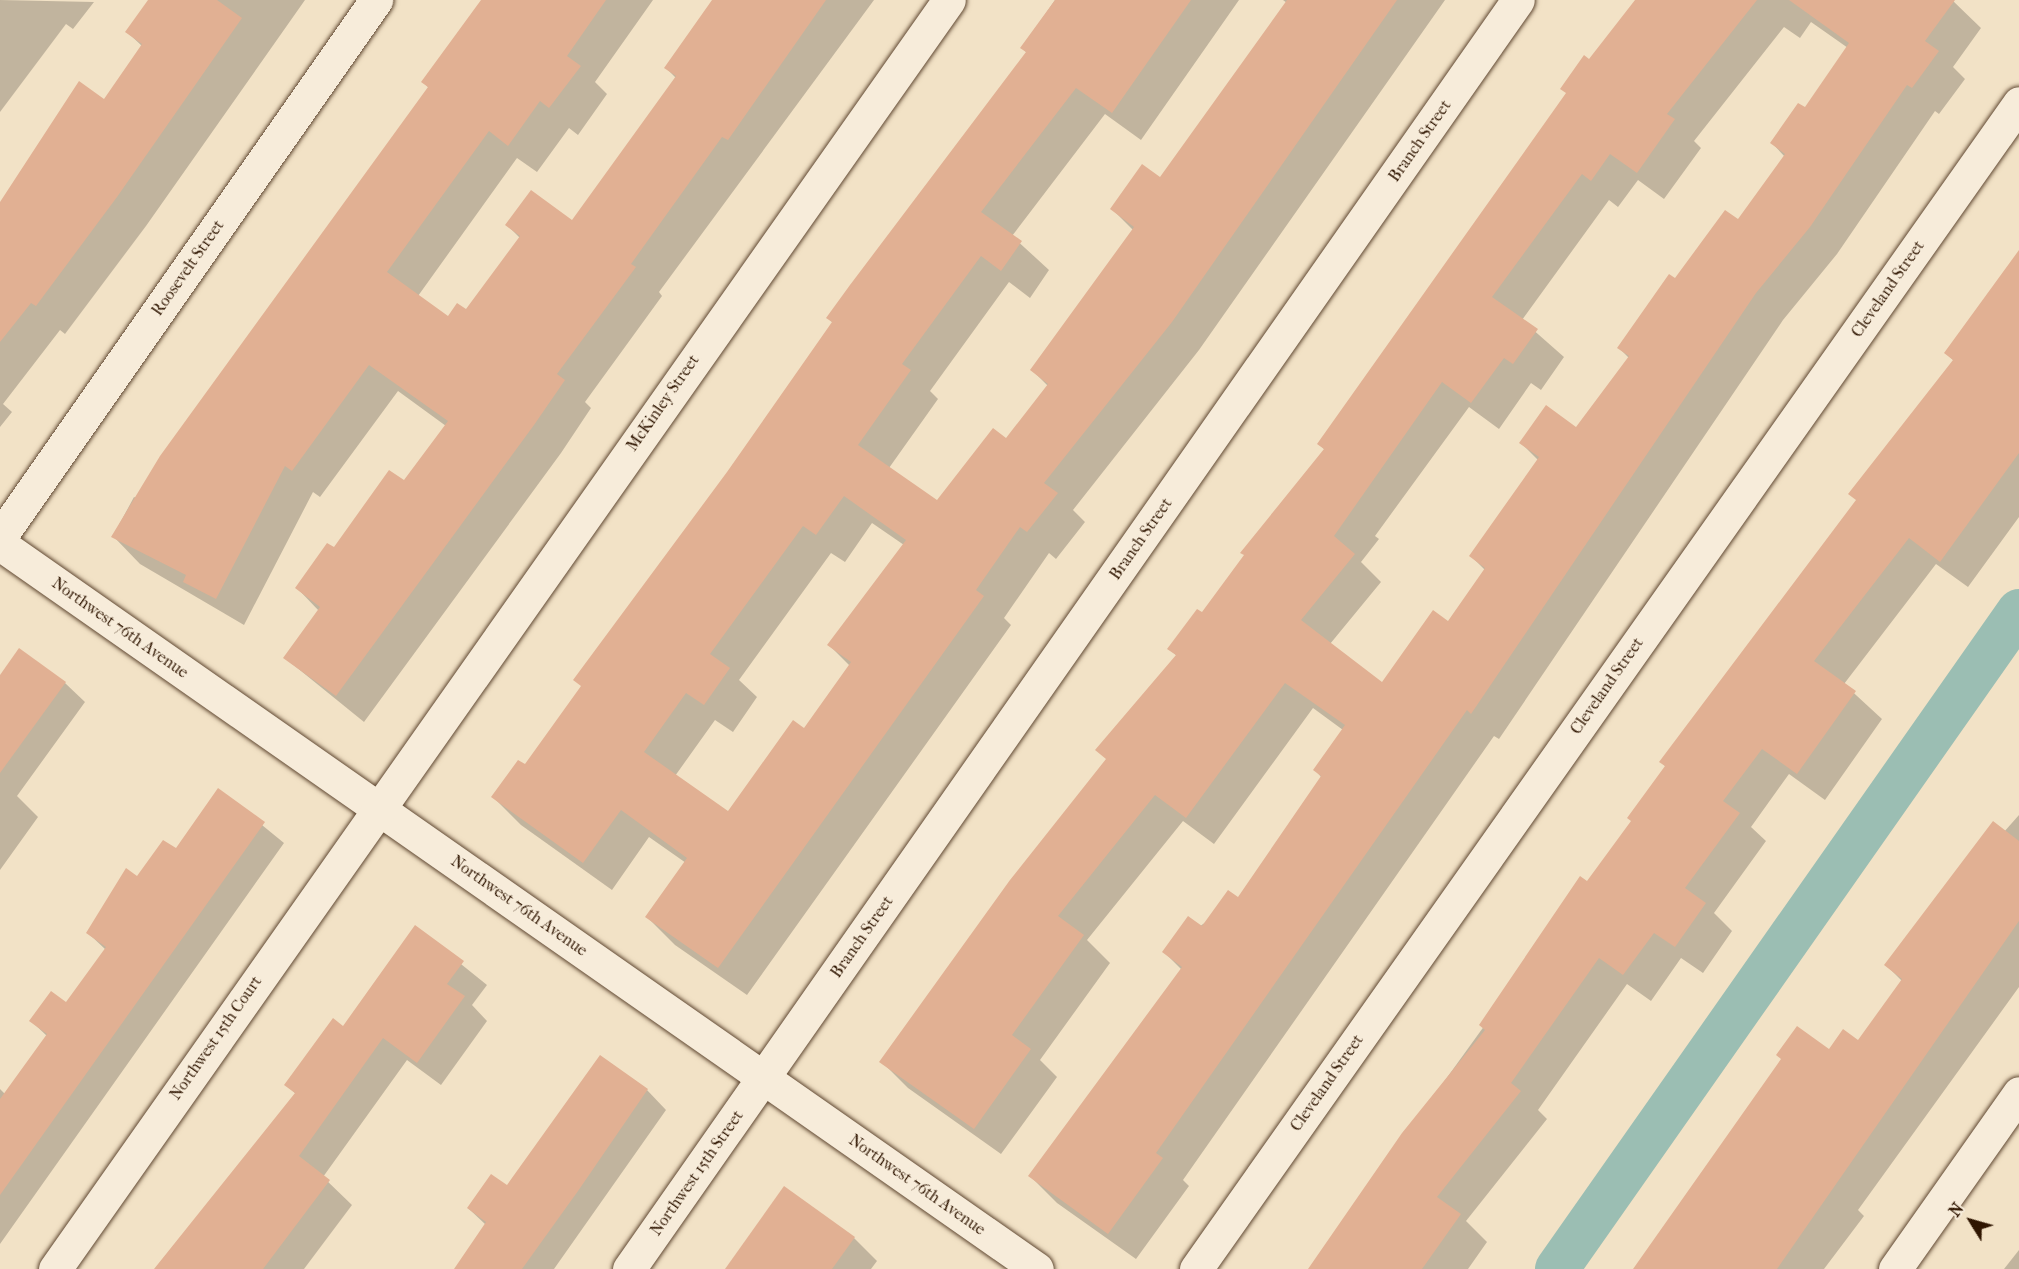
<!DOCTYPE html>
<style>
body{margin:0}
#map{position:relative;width:2019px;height:1269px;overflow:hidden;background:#f2e2c6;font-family:"IM FELL French Canon",serif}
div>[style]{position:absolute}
.shadow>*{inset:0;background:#0003}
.canal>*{height:44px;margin:-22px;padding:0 22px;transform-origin:22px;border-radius:22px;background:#9bbeb3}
.building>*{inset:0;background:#e1b093}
.roads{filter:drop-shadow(0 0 2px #604832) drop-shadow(0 0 2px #604832)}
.minor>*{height:33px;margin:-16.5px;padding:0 16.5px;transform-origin:16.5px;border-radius:16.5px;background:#f7ecda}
span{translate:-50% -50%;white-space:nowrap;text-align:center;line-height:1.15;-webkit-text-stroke:4.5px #f7ecda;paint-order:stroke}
.street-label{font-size:16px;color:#2f1500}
.north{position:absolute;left:1941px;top:1191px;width:60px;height:60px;-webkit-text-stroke:4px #f7ecda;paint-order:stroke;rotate:307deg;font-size:16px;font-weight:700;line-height:24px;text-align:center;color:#2f1500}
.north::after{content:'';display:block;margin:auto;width:21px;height:27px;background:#2f1500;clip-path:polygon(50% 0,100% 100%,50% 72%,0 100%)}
</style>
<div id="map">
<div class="shadow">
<div style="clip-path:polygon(0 0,94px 2px,73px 29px,66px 24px,0 112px)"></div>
<div style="clip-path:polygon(150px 0,305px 0,146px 226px,65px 334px,60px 330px,3px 404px,12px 412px,0 427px,0 204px,79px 83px,105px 102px,142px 46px,127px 32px)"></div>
<div style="clip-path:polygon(482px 0,653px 0,595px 82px,607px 94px,578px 135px,569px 128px,537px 172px,517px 158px,418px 296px,448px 318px,466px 311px,520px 238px,507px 225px,573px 222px,676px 78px,666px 68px,713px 0,874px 0,659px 292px,662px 296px,585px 402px,591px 408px,561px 453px,364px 722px,285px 658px,319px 611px,297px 588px,405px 482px,446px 426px,398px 391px,320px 497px,313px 492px,244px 625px,140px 564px,113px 536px,134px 497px,140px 500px,429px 88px,423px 82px)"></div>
<div style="clip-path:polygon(evenodd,1055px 0,1239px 0,1141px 140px,1105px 114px,1012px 236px,1049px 270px,1030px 298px,1009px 282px,930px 391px,938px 399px,889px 468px,937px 502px,1006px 440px,1048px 386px,1032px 370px,1133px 230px,1112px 209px,1160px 179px,1287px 3px,1283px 0,1445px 0,1199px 350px,1073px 510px,1085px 522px,1056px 559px,1049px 553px,1004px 618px,1011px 625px,747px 995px,675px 945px,647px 917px,686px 863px,649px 837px,612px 890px,521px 825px,493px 797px,525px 766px,582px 687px,833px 323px,828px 318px,1027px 53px,1022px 48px,1055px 0,872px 523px,904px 545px,829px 645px,850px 666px,805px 730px,728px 813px,675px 776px,715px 720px,733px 732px,757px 697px,739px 680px,831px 553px,845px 562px,872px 523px)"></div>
<div style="clip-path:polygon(evenodd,1637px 0,1952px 0,1981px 28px,1953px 67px,1965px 79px,1939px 114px,1935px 111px,1837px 254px,1783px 320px,1499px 739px,1494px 736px,1183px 1180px,1189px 1186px,1136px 1259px,1057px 1203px,1030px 1176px,1182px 970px,1164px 952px,1238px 899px,1322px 778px,1315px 770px,1343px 730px,1313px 708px,1214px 844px,1183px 821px,1087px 940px,1110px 963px,1040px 1060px,1057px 1077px,1001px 1154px,908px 1088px,881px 1061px,1107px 760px,1177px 656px,1169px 649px,1203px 614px,1325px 450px,1319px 444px,1637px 0,1811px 22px,1848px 48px,1805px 109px,1772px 143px,1785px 157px,1739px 221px,1675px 280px,1619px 348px,1629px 358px,1577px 430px,1521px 443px,1539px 461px,1471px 556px,1485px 570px,1449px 623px,1383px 684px,1330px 644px,1381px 582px,1361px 562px,1379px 539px,1375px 536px,1469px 407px,1499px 429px,1531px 383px,1541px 390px,1564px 357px,1522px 320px,1609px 200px,1618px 207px,1638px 180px,1664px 199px,1701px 148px,1694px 141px,1784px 27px,1800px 38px,1811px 22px)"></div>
<div style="clip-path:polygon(2019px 253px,2019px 517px,1968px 587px,1936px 564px,1844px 684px,1882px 719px,1825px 800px,1789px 774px,1751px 827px,1766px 841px,1714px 913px,1732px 931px,1703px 973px,1681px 958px,1651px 1001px,1627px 984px,1538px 1110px,1547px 1119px,1466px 1221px,1487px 1242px,1468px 1269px,1309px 1269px,1632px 821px,1666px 767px,1661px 762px,1857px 501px,1954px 361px,1946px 353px)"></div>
<div style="clip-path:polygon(0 679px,65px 683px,85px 702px,17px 796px,38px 817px,0 870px)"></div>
<div style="clip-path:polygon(219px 790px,284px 843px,0 1244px,0 1089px,5px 1094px,47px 1036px,31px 1021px,67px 1004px,106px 950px,88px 933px,126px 870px,137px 878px,176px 850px)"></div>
<div style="clip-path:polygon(2019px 815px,2019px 987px,1858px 1210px,1864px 1216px,1824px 1269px,1643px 1269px,1829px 1051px,1858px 1042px,1902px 981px,1886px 965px)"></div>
<div style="clip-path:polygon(415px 927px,487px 985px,472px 1005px,487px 1021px,441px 1085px,407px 1060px,323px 1177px,352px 1205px,304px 1269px,156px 1269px,296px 1094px,286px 1085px,343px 1028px)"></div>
<div style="clip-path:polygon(647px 1090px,666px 1110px,554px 1269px,455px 1269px,486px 1225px,468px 1208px,508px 1188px)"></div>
<div style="clip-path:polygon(854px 1238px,877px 1261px,871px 1269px,731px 1269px)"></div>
<div style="clip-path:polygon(2019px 1250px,2019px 1269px,2004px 1269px)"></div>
</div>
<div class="canal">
<div style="left:1557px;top:1269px;width:804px;rotate:-54.93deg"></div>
</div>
<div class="building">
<div style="clip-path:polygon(148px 0,217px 0,242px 18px,117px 197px,36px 306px,31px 303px,0 342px,0 202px,79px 81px,104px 99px,142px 44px,125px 32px)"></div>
<div style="clip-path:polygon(481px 0,606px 0,567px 56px,581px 66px,549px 108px,540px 101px,508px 146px,489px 131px,387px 272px,448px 316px,457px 303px,466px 309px,520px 236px,505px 225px,531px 190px,572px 220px,676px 76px,664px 68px,712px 0,826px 0,728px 140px,722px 137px,631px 264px,636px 267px,557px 374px,565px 380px,534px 425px,336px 696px,283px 658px,320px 607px,295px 588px,327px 543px,334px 547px,389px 470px,404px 480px,448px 421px,369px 365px,292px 471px,285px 466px,216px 599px,183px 582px,186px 575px,111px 537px,160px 456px,428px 87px,421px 82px)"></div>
<div style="clip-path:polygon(evenodd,1055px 0,1191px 0,1112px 113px,1076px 88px,981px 212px,1022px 241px,1001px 271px,981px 256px,902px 364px,911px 370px,858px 445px,937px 500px,993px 428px,1006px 438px,1048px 384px,1030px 370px,1134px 227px,1110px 209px,1142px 164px,1160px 177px,1287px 0,1397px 0,1172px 322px,1044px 483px,1058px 493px,1027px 532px,1020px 527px,976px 590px,984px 596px,718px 968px,645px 917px,687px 858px,621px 810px,583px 863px,491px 797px,518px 760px,525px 764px,581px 686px,573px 680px,727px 472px,832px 322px,826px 318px,850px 285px,1026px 52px,1020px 48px,1055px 0,844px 496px,906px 540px,827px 645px,851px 662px,804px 728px,793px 720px,728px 811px,644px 752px,686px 693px,704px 705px,730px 668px,710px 654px,803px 526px,816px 535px,844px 496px)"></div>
<div style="clip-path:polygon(1635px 0,1757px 0,1667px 114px,1675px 119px,1637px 173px,1610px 154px,1591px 181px,1582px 174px,1492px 297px,1538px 329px,1513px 364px,1504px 358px,1471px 403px,1442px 382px,1334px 536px,1355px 554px,1301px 620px,1382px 682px,1433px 610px,1448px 621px,1485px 568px,1469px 556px,1539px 457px,1519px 443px,1546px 405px,1576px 427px,1629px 356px,1617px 348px,1669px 274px,1675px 278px,1725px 210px,1738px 219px,1785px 154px,1770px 143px,1798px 103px,1805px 107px,1849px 43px,1789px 0,1955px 0,1925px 41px,1939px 51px,1912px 88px,1907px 85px,1810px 227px,1756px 293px,1471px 714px,1467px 710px,1156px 1153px,1163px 1158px,1108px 1234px,1028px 1176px,1182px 967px,1162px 952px,1188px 916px,1202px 926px,1228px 890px,1238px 897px,1321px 776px,1313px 770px,1345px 725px,1285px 683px,1186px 818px,1155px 795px,1058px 916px,1084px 935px,1012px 1035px,1031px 1049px,974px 1129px,879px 1062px,1010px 880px,1106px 759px,1095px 750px,1176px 655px,1167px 649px,1197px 609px,1202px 612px,1244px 555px,1240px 553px,1324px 449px,1317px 444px,1566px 93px,1560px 89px,1584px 55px,1589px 59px)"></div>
<div style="clip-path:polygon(2019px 250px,2019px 453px,1940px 562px,1909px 538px,1814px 661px,1856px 691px,1797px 774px,1762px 749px,1723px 801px,1740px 813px,1685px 888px,1706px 903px,1675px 947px,1654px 933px,1623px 975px,1599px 958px,1511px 1083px,1521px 1091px,1437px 1197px,1461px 1214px,1422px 1269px,1308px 1269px,1402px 1133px,1485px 1030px,1479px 1025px,1580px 876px,1587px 881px,1631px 821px,1627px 818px,1665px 766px,1659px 762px,1856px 500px,1848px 494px,1953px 360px,1944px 353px)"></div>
<div style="clip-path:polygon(19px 648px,66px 682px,0 773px,0 675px)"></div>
<div style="clip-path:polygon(218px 788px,265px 822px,0 1195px,0 1099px,47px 1034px,29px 1021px,51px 991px,66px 1002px,106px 947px,86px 933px,126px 868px,137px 876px,163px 840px,176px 848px)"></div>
<div style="clip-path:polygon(1993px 821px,2019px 841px,2019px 921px,1777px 1269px,1633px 1269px,1781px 1059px,1776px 1055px,1797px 1026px,1829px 1049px,1843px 1029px,1858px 1040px,1902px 979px,1884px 965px)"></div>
<div style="clip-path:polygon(415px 925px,464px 961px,447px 984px,465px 996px,417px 1063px,383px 1038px,299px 1156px,330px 1180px,263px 1269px,154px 1269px,295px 1093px,284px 1085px,333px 1018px,343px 1026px)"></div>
<div style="clip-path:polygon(600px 1055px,648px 1089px,578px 1191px,522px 1269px,454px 1269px,486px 1222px,467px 1208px,491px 1174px,507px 1185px)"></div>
<div style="clip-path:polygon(784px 1186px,855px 1237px,832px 1269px,725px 1269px)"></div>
</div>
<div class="roads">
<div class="minor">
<div style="left:0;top:537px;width:656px;rotate:-55deg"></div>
<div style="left:0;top:544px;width:1265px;rotate:34.96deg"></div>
<div style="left:55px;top:1269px;width:1552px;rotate:-54.84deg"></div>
<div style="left:629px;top:1269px;width:1549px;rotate:-54.99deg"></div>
<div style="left:1196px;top:1269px;width:1427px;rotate:-54.78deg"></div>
<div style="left:1895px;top:1269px;width:215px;rotate:-54.8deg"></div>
</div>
</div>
<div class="street-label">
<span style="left:1420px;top:141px;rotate:-55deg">Branch Street</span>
<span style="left:188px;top:268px;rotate:-55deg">Roosevelt Street</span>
<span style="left:1888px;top:289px;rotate:-55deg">Cleveland Street</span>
<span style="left:663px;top:403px;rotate:-55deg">McKinley Street</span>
<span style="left:1141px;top:539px;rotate:-55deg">Branch Street</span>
<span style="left:120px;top:628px;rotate:35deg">Northwest 76th Avenue</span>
<span style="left:1607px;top:686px;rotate:-55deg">Cleveland Street</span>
<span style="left:519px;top:906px;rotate:35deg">Northwest 76th Avenue</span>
<span style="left:862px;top:937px;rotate:-55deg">Branch Street</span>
<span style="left:216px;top:1038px;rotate:-55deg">Northwest 15th Court</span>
<span style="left:1327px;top:1083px;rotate:-55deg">Cleveland Street</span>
<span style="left:697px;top:1173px;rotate:-55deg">Northwest 15th Street</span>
<span style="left:917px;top:1185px;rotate:35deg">Northwest 76th Avenue</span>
</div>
<div class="north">N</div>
</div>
